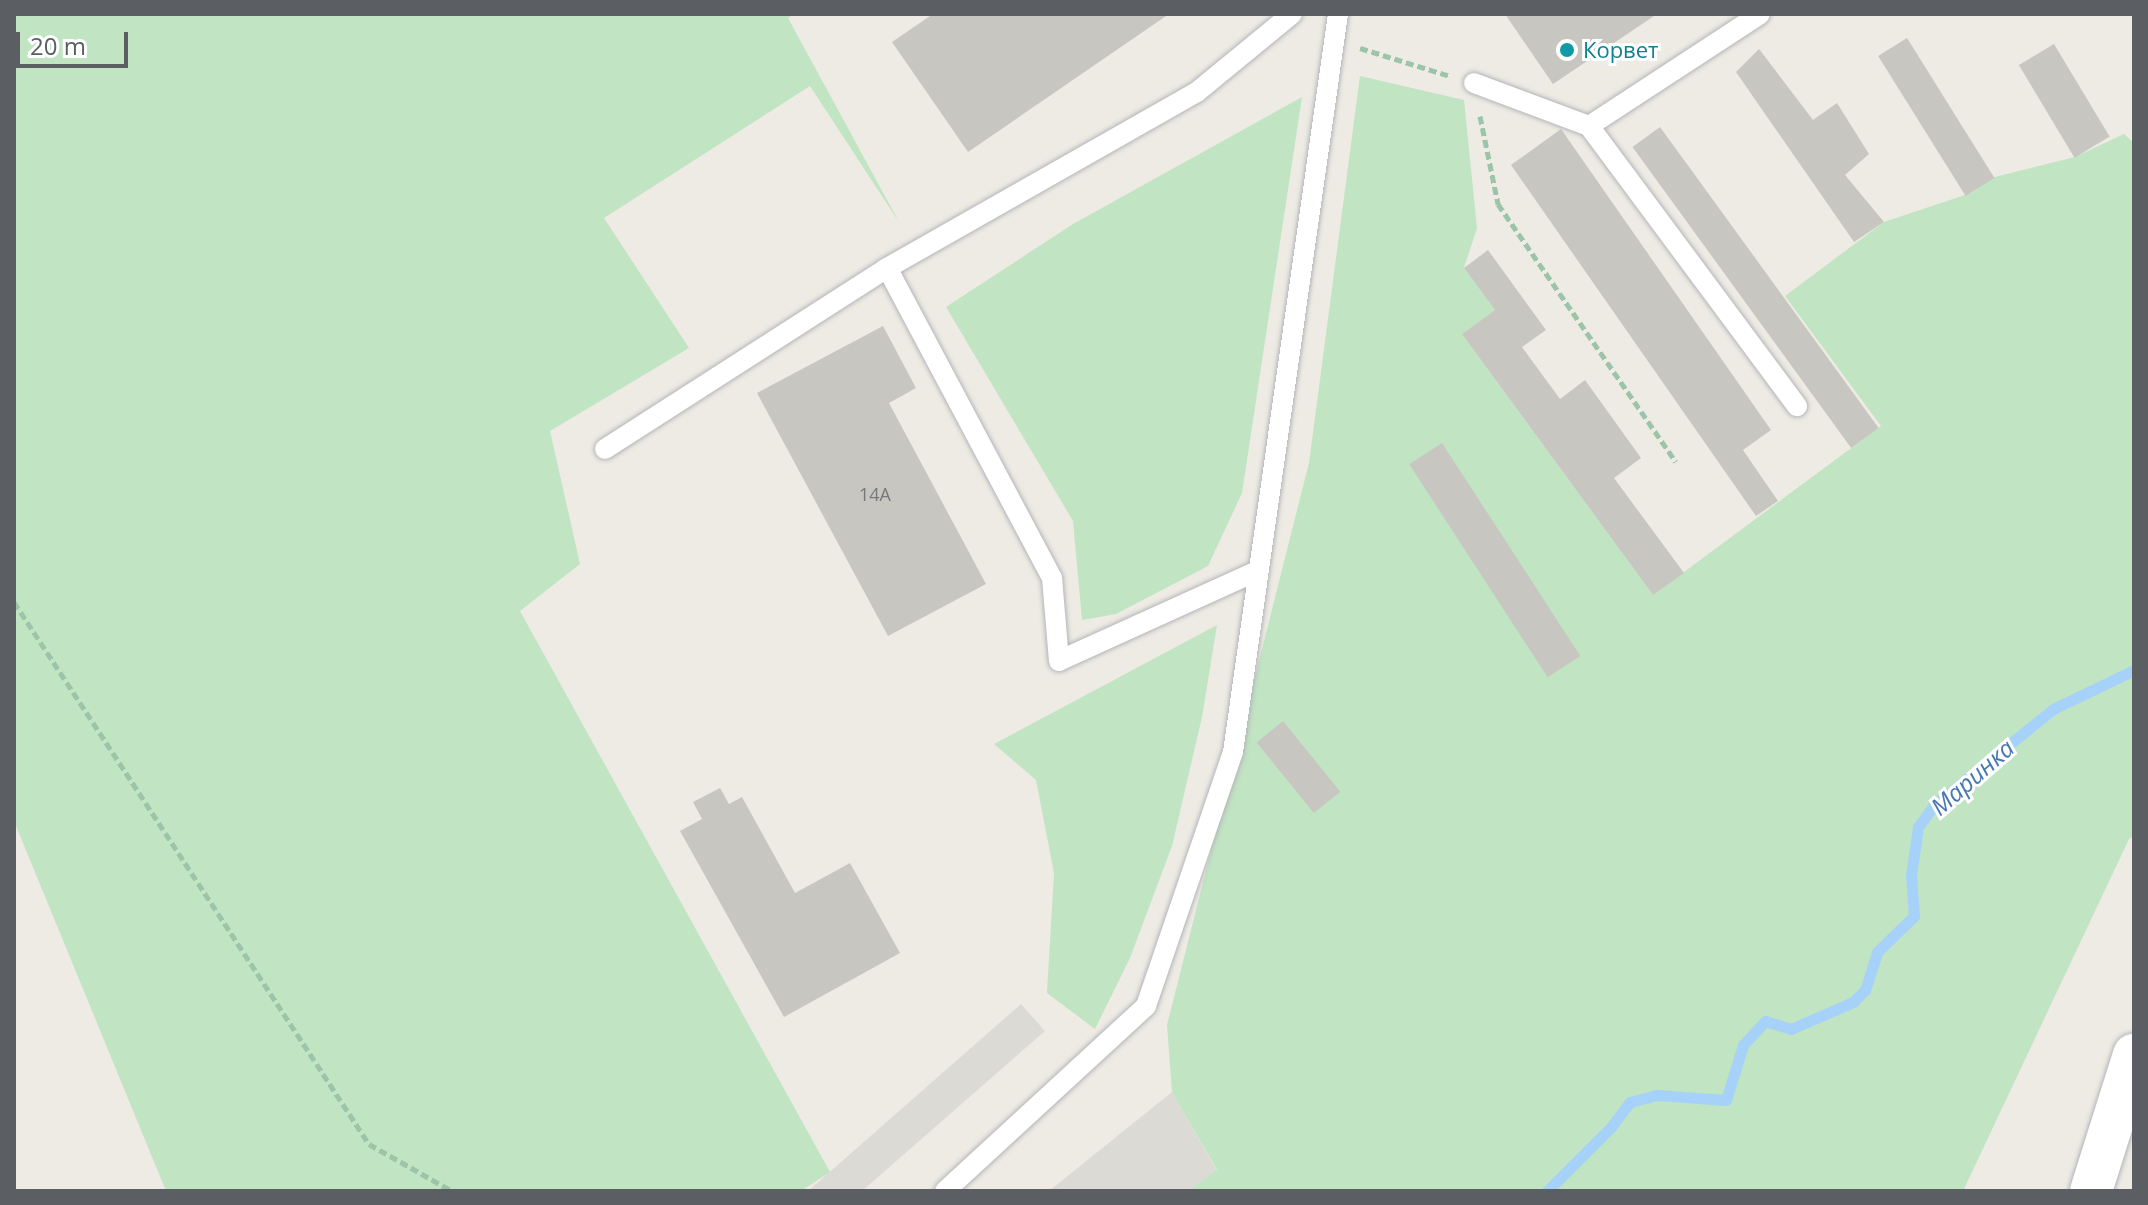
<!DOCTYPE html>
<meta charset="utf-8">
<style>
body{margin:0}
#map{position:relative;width:2148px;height:1205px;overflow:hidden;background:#edebe3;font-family:"Open Sans",sans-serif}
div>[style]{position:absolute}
.industrial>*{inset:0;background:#dcdad5}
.green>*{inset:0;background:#c1e4c2}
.stream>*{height:11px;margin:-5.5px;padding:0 5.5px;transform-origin:5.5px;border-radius:5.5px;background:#a6d2fa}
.building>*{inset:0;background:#c8c6c0;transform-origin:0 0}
.path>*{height:5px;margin-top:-2.5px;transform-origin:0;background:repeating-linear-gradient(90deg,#9bc4a8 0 8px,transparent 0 12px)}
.roads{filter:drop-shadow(0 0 2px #b4b5ba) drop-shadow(0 0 2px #b4b5ba)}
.service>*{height:20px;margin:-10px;padding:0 10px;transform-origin:10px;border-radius:10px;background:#fff}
.minor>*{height:42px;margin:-21px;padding:0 21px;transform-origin:21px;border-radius:21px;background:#fff}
.dots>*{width:22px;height:22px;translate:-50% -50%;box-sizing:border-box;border:4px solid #fff;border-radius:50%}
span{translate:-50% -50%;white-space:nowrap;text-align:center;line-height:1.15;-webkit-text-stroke:6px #fff;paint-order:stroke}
.number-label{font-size:18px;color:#76787a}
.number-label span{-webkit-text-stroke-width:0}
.culture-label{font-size:22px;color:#0d838f}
.left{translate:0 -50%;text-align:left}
.water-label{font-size:24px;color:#4777b3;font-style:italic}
.frame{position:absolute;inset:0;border:16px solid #5b5e63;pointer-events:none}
.scale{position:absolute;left:16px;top:32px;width:112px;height:36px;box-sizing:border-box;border:4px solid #5b5e63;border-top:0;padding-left:10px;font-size:24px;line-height:28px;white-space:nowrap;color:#5b5e63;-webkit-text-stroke:6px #fff;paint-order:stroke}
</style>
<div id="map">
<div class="industrial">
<div style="clip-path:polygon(1021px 1004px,1045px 1031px,862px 1191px,808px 1191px)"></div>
<div style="clip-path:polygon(1172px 1092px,1217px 1171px,1188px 1191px,1049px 1191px)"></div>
</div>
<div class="green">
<div style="clip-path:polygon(14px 14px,794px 14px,788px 18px,899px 222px,810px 86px,604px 218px,689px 348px,550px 431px,580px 564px,520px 611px,830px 1172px,801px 1191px,166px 1191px,14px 821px)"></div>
<div style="clip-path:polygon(1360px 76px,1464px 100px,1477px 228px,1464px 268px,1495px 310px,1462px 334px,1653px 595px,1881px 426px,1785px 296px,1884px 222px,1971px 193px,1995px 177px,2075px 157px,2124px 134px,2134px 143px,2134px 836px,2129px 839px,1963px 1191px,1188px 1191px,1217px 1170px,1172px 1092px,1167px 1025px,1309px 463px)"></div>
<div style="clip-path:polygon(1302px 97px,1242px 493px,1208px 566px,1116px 614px,1082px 620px,1073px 521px,946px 307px,1073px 224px)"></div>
<div style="clip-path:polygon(1217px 625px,1202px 717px,1172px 846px,1130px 958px,1095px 1029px,1047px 993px,1054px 873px,1036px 780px,994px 744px)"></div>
</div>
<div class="stream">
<div style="left:1547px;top:1191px;width:91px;rotate:-45deg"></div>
<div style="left:1611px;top:1127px;width:31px;rotate:-53deg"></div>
<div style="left:1630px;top:1102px;width:28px;rotate:-15deg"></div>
<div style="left:1657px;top:1095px;width:69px;rotate:4.1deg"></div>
<div style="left:1726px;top:1100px;width:58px;rotate:-72.8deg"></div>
<div style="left:1743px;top:1045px;width:33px;rotate:-47deg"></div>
<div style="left:1765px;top:1021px;width:27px;rotate:17deg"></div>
<div style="left:1791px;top:1029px;width:68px;rotate:-23.5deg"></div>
<div style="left:1853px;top:1002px;width:17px;rotate:-45deg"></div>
<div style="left:1865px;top:990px;width:40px;rotate:-72deg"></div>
<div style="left:1877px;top:952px;width:52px;rotate:-44.2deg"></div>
<div style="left:1914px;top:916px;width:41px;rotate:-94.2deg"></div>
<div style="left:1911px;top:875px;width:49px;rotate:-81.7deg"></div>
<div style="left:1918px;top:827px;width:26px;rotate:-54deg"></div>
<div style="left:1933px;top:806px;width:154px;rotate:-38.9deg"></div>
<div style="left:2053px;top:709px;width:90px;rotate:-25.7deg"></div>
</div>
<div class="building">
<div style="clip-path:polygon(933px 14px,1169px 14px,968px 152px,892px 42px)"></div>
<div style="clip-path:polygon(1505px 14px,1657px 14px,1553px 84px)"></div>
<div style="left:1907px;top:38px;width:165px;height:34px;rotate:58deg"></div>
<div style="left:2054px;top:44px;width:108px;height:41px;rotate:59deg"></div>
<div style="clip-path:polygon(1759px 49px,1813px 120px,1837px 103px,1869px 154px,1845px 175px,1884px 222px,1854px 242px,1736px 72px)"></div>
<div style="left:1660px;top:127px;width:372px;height:34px;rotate:54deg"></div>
<div style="clip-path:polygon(1561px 129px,1771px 430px,1743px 450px,1778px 501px,1756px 516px,1511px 165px)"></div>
<div style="clip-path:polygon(1488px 250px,1546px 330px,1522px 347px,1560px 399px,1585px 380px,1641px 458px,1614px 478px,1684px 573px,1653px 595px,1462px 334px,1495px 310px,1464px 268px)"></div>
<div style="clip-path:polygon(883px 326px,916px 388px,889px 403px,986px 584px,888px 636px,757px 393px)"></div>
<div style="left:1442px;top:443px;width:254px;height:39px;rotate:57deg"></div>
<div style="left:1283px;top:721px;width:91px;height:34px;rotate:51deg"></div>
<div style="clip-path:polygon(720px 788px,729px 804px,742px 797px,795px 893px,850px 863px,900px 953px,784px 1017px,680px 831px,702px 819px,693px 802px)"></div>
</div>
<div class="path">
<div style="left:1360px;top:48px;width:94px;rotate:17.3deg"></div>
<div style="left:1480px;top:116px;width:90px;rotate:78.4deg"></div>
<div style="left:1498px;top:204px;width:313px;rotate:55.4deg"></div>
<div style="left:14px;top:602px;width:648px;rotate:56.78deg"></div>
<div style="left:369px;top:1144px;width:95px;rotate:29.5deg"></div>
</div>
<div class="roads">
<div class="service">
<div style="left:1474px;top:83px;width:123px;rotate:20.5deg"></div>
<div style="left:1589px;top:126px;width:349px;rotate:53.4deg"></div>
<div style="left:1589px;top:126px;width:204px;rotate:-33.2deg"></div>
<div style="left:605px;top:449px;width:335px;rotate:-32.7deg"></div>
<div style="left:1257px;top:571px;width:217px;rotate:155.6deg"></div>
<div style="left:1059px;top:661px;width:83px;rotate:-94.8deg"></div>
<div style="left:1052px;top:578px;width:351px;rotate:-118deg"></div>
<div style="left:887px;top:268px;width:356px;rotate:-29.6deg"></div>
<div style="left:1197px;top:92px;width:123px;rotate:-39.4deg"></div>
<div style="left:945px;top:1191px;width:273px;rotate:-42.6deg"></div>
<div style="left:1146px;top:1006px;width:268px;rotate:-71.1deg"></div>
<div style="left:1233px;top:752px;width:745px;rotate:-81.9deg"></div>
</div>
<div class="minor">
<div style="left:2091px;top:1191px;width:143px;rotate:-72.5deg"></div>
</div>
</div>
<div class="dots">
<div style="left:1567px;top:50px;background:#0f9aa8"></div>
</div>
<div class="number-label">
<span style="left:875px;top:494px">14А</span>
</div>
<div class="culture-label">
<span class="left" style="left:1583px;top:50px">Корвет</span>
</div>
<div class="water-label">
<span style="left:1972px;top:777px;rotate:-41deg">Маринка</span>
</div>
<div class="frame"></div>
<div class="scale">20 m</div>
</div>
